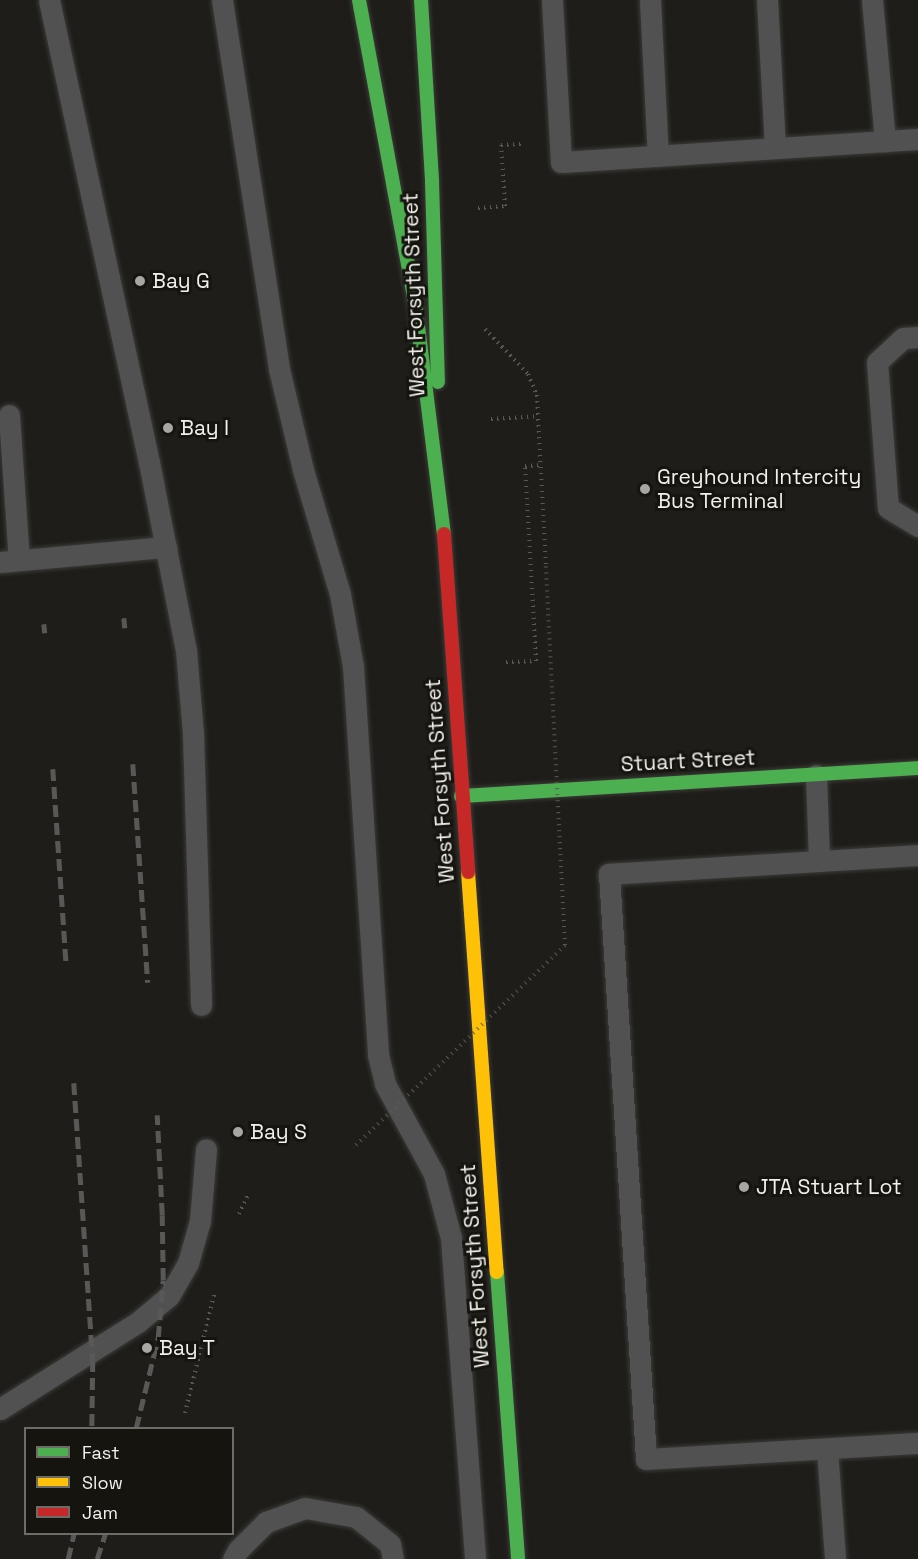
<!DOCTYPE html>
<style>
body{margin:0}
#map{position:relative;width:918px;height:1559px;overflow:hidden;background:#1e1d1a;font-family:"Space Grotesk",sans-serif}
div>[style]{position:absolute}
.path>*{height:4px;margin-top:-2px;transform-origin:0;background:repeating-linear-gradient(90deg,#595856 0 1.5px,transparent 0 6px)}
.roads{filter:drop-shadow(0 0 2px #3b3b38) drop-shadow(0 0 2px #3b3b38)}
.lane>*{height:21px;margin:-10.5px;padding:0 10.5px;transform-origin:10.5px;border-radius:10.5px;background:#525151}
.fast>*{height:14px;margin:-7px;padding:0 7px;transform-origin:7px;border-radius:7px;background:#4caf50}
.slow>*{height:14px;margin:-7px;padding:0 7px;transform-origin:7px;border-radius:7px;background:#ffc107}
.jam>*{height:14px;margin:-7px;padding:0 7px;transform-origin:7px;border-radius:7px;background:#c62828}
.rail>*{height:4.5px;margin-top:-2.25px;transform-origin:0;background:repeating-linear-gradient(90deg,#5a5856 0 12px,transparent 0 18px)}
.path-bridge>*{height:4px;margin-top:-2px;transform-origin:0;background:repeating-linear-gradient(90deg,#595856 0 1.5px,transparent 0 6px)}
.dots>*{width:16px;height:16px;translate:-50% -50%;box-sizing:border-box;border:3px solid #16140f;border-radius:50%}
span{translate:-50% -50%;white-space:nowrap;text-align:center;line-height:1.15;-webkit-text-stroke:6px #16140f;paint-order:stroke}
.poi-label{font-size:21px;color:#f2f0ec}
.left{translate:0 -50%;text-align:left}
.street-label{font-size:21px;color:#f2f0ec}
.legend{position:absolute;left:24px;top:1427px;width:210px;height:108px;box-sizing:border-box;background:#16140f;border:2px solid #6e6c67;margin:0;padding:8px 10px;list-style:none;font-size:18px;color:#f2f0ec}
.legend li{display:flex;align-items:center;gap:12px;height:30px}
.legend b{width:30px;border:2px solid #6e6c67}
</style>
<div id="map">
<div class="path">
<div style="left:478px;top:208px;width:27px;rotate:-4deg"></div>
<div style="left:505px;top:206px;width:61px;rotate:-93.8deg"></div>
<div style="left:501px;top:145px;width:22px;rotate:-3deg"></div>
<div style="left:485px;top:329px;width:62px;rotate:46.3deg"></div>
<div style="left:528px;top:374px;width:23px;rotate:67deg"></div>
<div style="left:537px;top:395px;width:170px;rotate:87deg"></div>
<div style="left:491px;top:419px;width:48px;rotate:-3.6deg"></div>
<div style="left:506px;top:662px;width:30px;rotate:-2deg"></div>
<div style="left:536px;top:661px;width:195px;rotate:-93.2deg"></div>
<div style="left:525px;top:466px;width:16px;rotate:-4deg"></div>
<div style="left:239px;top:1214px;width:23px;rotate:-65deg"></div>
<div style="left:185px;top:1413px;width:122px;rotate:-76.2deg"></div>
</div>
<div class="roads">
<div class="lane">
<div style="left:49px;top:0;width:473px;rotate:77.8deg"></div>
<div style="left:149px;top:462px;width:192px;rotate:78.9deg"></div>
<div style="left:186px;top:650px;width:83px;rotate:85.2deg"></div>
<div style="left:193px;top:733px;width:272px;rotate:88.3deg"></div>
<div style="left:222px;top:0;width:373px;rotate:81.2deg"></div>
<div style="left:279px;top:369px;width:104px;rotate:76.6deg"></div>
<div style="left:303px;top:470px;width:129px;rotate:73.4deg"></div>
<div style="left:340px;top:594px;width:73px;rotate:79.8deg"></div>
<div style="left:353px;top:666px;width:390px;rotate:86.3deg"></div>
<div style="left:378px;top:1055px;width:30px;rotate:76deg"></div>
<div style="left:385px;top:1084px;width:102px;rotate:61.4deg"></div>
<div style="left:434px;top:1174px;width:66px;rotate:75.1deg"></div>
<div style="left:451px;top:1238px;width:322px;rotate:85.7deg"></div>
<div style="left:552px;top:0;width:162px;rotate:86.8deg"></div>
<div style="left:561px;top:162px;width:358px;rotate:-3.7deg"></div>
<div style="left:650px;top:0;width:156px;rotate:87.1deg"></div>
<div style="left:767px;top:0;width:148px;rotate:86.9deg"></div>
<div style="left:872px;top:0;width:142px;rotate:84.7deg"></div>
<div style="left:918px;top:337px;width:15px;rotate:176deg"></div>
<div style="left:903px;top:338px;width:35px;rotate:137deg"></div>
<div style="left:877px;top:362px;width:146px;rotate:85.7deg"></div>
<div style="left:888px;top:508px;width:35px;rotate:31deg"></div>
<div style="left:9px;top:415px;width:145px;rotate:86.1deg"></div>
<div style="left:0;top:562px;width:167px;rotate:-5.2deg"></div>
<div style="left:816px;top:775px;width:86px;rotate:88deg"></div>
<div style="left:918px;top:855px;width:310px;rotate:176.5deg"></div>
<div style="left:609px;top:874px;width:586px;rotate:86.38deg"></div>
<div style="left:646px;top:1459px;width:272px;rotate:-3.4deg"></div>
<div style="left:0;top:1409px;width:163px;rotate:-32.2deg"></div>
<div style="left:138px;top:1322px;width:40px;rotate:-40deg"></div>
<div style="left:169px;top:1296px;width:38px;rotate:-60deg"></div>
<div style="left:188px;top:1263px;width:44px;rotate:-74.1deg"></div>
<div style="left:200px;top:1221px;width:72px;rotate:-85.2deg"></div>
<div style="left:827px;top:1449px;width:110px;rotate:85.8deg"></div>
<div style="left:233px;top:1559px;width:10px;rotate:-61deg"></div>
<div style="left:238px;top:1550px;width:40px;rotate:-45deg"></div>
<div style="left:266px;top:1522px;width:41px;rotate:-19.7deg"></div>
<div style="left:305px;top:1508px;width:52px;rotate:10deg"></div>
<div style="left:356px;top:1517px;width:43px;rotate:38.5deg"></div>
<div style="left:390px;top:1544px;width:15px;rotate:79deg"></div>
</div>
<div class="fast">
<div style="left:359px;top:0;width:307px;rotate:79.5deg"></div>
<div style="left:415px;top:302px;width:234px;rotate:82.9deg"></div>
<div style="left:421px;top:0;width:182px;rotate:86.5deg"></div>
<div style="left:432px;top:182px;width:200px;rotate:88.3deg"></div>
<div style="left:461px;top:796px;width:458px;rotate:-3.5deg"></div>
<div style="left:497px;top:1272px;width:288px;rotate:85.8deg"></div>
</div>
<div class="slow">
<div style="left:468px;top:872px;width:401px;rotate:85.9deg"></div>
</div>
<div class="jam">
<div style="left:444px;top:534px;width:339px;rotate:85.9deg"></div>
</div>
</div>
<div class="rail">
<div style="left:124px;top:618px;width:10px;rotate:84deg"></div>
<div style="left:44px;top:624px;width:9px;rotate:84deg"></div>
<div style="left:133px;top:764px;width:219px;rotate:86.1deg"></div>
<div style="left:53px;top:769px;width:193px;rotate:86.1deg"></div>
<div style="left:74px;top:1083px;width:278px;rotate:86.1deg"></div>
<div style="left:93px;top:1360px;width:68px;rotate:90.8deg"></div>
<div style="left:136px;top:1428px;width:93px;rotate:-76.3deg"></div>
<div style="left:158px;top:1338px;width:58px;rotate:-85.1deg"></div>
<div style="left:163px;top:1280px;width:65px;rotate:-90.9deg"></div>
<div style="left:162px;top:1215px;width:100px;rotate:-92.9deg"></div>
<div style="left:68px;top:1559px;width:26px;rotate:-77deg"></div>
<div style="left:97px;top:1559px;width:26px;rotate:-72deg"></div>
</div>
<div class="path-bridge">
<div style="left:356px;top:1145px;width:289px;rotate:-43.7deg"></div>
<div style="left:565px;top:945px;width:380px;rotate:-92.9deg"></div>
</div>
<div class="dots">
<div style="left:140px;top:281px;background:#a8a6a2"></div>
<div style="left:168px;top:428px;background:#a8a6a2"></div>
<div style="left:645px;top:489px;background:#a8a6a2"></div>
<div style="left:238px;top:1132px;background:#a8a6a2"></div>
<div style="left:744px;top:1187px;background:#a8a6a2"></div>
<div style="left:147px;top:1348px;background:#a8a6a2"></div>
</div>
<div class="poi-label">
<span class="left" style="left:152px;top:281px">Bay G</span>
<span class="left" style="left:180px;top:428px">Bay I</span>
<span class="left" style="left:657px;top:489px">Greyhound Intercity<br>Bus Terminal</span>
<span class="left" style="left:250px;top:1132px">Bay S</span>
<span class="left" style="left:756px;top:1187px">JTA Stuart Lot</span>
<span class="left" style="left:159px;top:1348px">Bay T</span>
</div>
<div class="street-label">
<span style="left:414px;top:295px;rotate:-92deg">West Forsyth Street</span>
<span style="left:688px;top:761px;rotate:-3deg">Stuart Street</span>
<span style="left:440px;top:781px;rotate:-94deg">West Forsyth Street</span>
<span style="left:475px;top:1266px;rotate:-94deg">West Forsyth Street</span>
</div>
<ul class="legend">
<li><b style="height:8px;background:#4caf50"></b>Fast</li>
<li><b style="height:8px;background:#ffc107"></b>Slow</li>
<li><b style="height:8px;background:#c62828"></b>Jam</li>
</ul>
</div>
